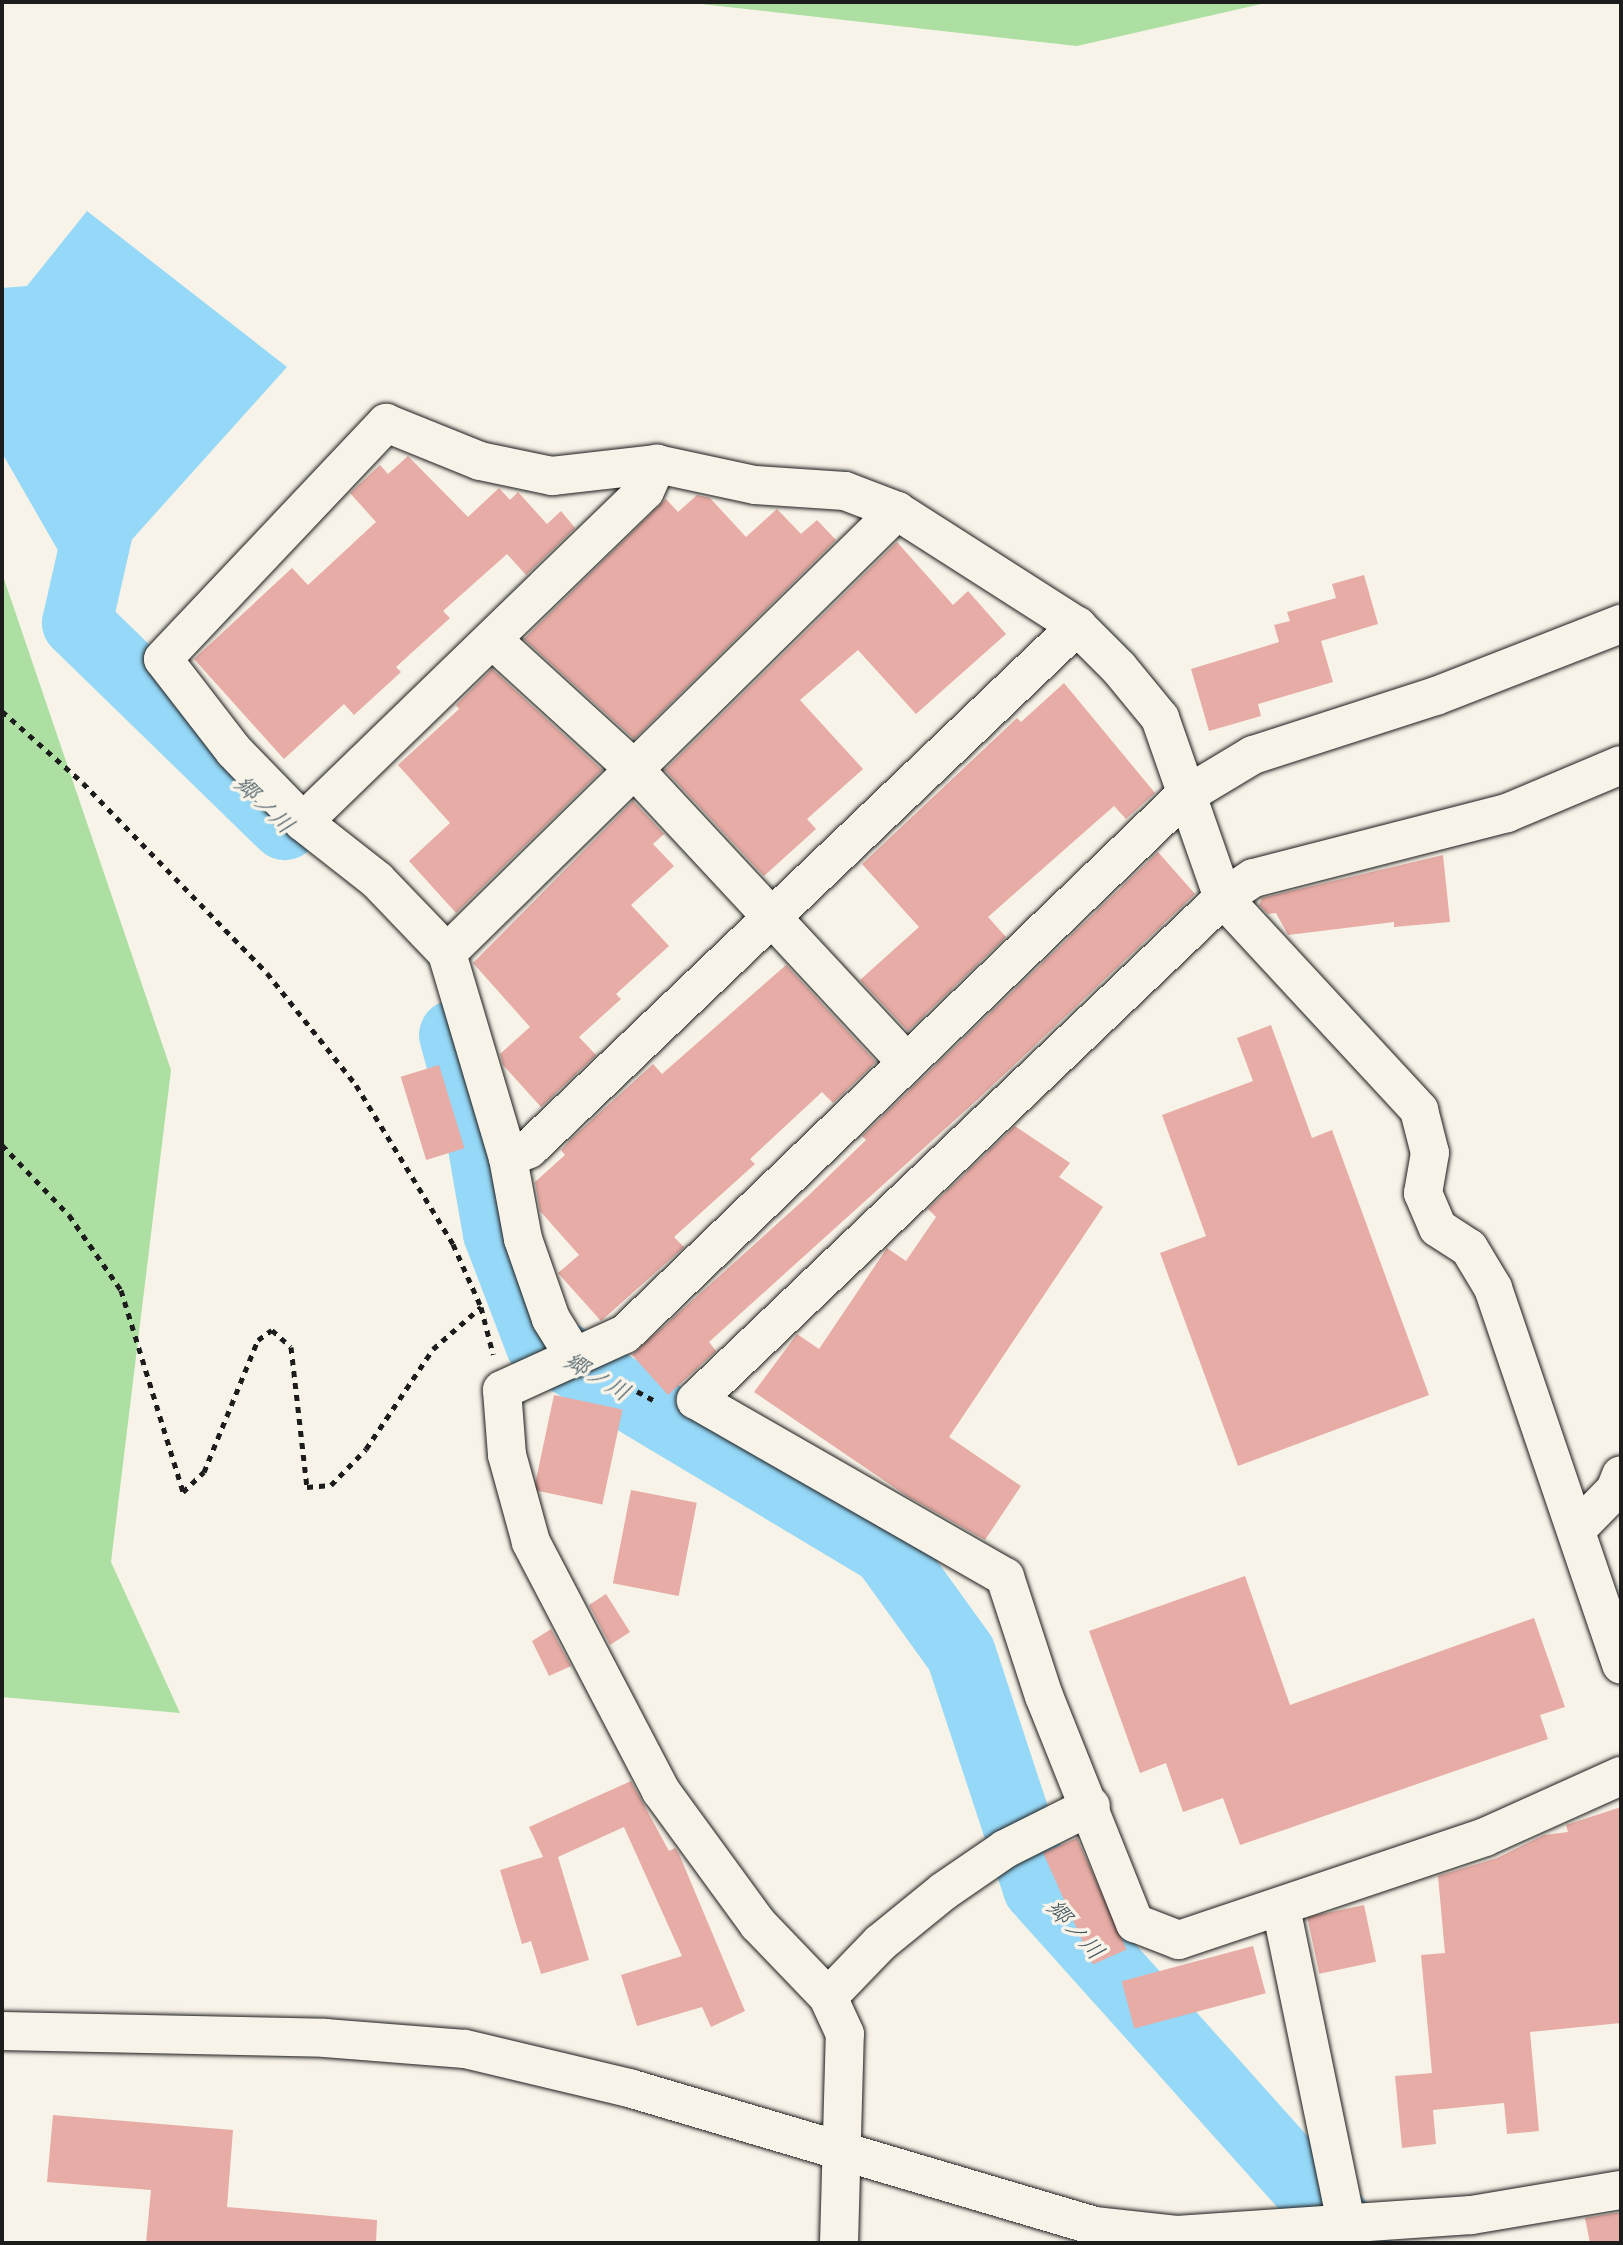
<!DOCTYPE html>
<meta charset="utf-8">
<style>
body{margin:0}
#map{position:relative;width:1623px;height:2245px;overflow:hidden;background:#f7f3e8;font-family:"Comic Neue","Klee One",sans-serif}
div>[style]{position:absolute}
.green>*{inset:0;background:#acdfa1}
.water>*{inset:0;background:#95d8f7}
.river>*{height:70px;margin:-35px;padding:0 35px;transform-origin:35px;border-radius:35px;background:#95d8f7}
.building>*{inset:0;background:#e7aca5;transform-origin:0 0}
.path>*{height:5px;margin-top:-2.5px;transform-origin:0;background:repeating-linear-gradient(90deg,#1c1c1c 0 6px,transparent 0 12px)}
.roads{filter:drop-shadow(0 0 2px #1c1c1c) drop-shadow(0 0 2px #1c1c1c)}
.street>*{height:38px;margin:-19px;padding:0 19px;transform-origin:19px;border-radius:19px;background:#f7f3e8}
span{translate:-50% -50%;white-space:nowrap;text-align:center;line-height:1.15;-webkit-text-stroke:7px #f7f3e8;paint-order:stroke}
.water-label{font-size:24px;color:#40545e;font-style:italic}
.frame{position:absolute;inset:0;border:4px solid #1c1c1c;pointer-events:none}
</style>
<div id="map">
<div class="green">
<div style="clip-path:polygon(683px 2px,1270px 2px,1077px 46px)"></div>
<div style="clip-path:polygon(2px 573px,171px 1070px,111px 1562px,180px 1713px,2px 1697px)"></div>
</div>
<div class="water">
<div style="clip-path:polygon(87px 211px,287px 367px,83px 594px,2px 453px,2px 288px,27px 286px)"></div>
</div>
<div class="river">
<div style="left:105px;top:500px;width:126px;rotate:102.8deg"></div>
<div style="left:77px;top:623px;width:290px;rotate:44.2deg"></div>
<div style="left:454px;top:1035px;width:98px;rotate:74.7deg"></div>
<div style="left:480px;top:1130px;width:105px;rotate:80.1deg"></div>
<div style="left:498px;top:1233px;width:118px;rotate:69.1deg"></div>
<div style="left:540px;top:1343px;width:403px;rotate:30.9deg"></div>
<div style="left:886px;top:1550px;width:128px;rotate:54.2deg"></div>
<div style="left:961px;top:1654px;width:246px;rotate:71.8deg"></div>
<div style="left:1038px;top:1888px;width:477px;rotate:48.1deg"></div>
</div>
<div class="building">
<div style="clip-path:polygon(408px 456px,468px 517px,499px 488px,510px 500px,518px 492px,547px 524px,561px 511px,575px 528px,526px 575px,507px 554px,443px 611px,450px 618px,396px 667px,401px 672px,354px 715px,344px 704px,284px 759px,194px 659px,292px 568px,308px 585px,376px 522px,350px 493px,380px 465px,388px 474px)"></div>
<div style="clip-path:polygon(697px 495px,710px 498px,746px 537px,777px 509px,801px 534px,817px 520px,836px 540px,634px 739px,524px 639px,666px 499px,678px 512px)"></div>
<div style="clip-path:polygon(897px 542px,953px 605px,968px 591px,1006px 634px,916px 714px,858px 650px,800px 700px,863px 769px,807px 819px,816px 829px,764px 876px,665px 770px)"></div>
<div style="clip-path:polygon(1364px 575px,1378px 624px,1321px 641px,1333px 682px,1258px 704px,1261px 716px,1209px 731px,1191px 669px,1279px 642px,1274px 625px,1290px 621px,1287px 612px,1336px 598px,1332px 584px)"></div>
<div style="clip-path:polygon(492px 669px,602px 770px,456px 913px,409px 861px,450px 823px,398px 765px,459px 709px,456px 705px)"></div>
<div style="clip-path:polygon(1064px 683px,1155px 793px,1126px 819px,1114px 806px,988px 917px,1006px 937px,908px 1031px,860px 980px,919px 927px,862px 864px,1017px 718px,1021px 722px)"></div>
<div style="clip-path:polygon(633px 801px,664px 834px,653px 844px,674px 866px,631px 905px,669px 946px,616px 994px,621px 999px,579px 1037px,596px 1055px,541px 1107px,503px 1065px,500px 1054px,530px 1027px,473px 963px)"></div>
<div style="clip-path:polygon(1158px 852px,1195px 894px,977px 1100px,709px 1342px,716px 1351px,668px 1395px,632px 1355px,809px 1195px,866px 1140px,862px 1136px)"></div>
<div style="clip-path:polygon(1443px 855px,1450px 922px,1394px 927px,1394px 922px,1288px 935px,1276px 913px,1268px 914px,1259px 905px,1262px 898px)"></div>
<div style="clip-path:polygon(786px 965px,876px 1062px,833px 1103px,822px 1092px,750px 1159px,755px 1164px,674px 1237px,684px 1247px,601px 1321px,558px 1273px,579px 1255px,540px 1211px,535px 1182px,565px 1155px,561px 1150px,570px 1140px,653px 1064px,662px 1074px)"></div>
<div style="clip-path:polygon(1271px 1025px,1312px 1138px,1332px 1130px,1429px 1395px,1238px 1466px,1160px 1253px,1206px 1236px,1162px 1115px,1253px 1081px,1237px 1038px)"></div>
<div style="left:439px;top:1065px;width:87px;height:40px;rotate:73deg"></div>
<div style="clip-path:polygon(1015px 1126px,1070px 1163px,1059px 1177px,1103px 1207px,949px 1437px,1021px 1486px,985px 1540px,907px 1496px,754px 1392px,797px 1334px,819px 1349px,887px 1248px,906px 1261px,936px 1217px,928px 1209px)"></div>
<div style="left:554px;top:1395px;width:70px;height:97px;rotate:12deg"></div>
<div style="left:631px;top:1490px;width:67px;height:95px;rotate:11deg"></div>
<div style="clip-path:polygon(1245px 1576px,1290px 1705px,1534px 1618px,1565px 1707px,1540px 1715px,1548px 1739px,1240px 1845px,1223px 1798px,1183px 1812px,1166px 1763px,1140px 1773px,1089px 1631px)"></div>
<div style="clip-path:polygon(606px 1594px,630px 1632px,610px 1645px,589px 1605px)"></div>
<div style="clip-path:polygon(551px 1629px,571px 1666px,549px 1676px,532px 1641px)"></div>
<div style="clip-path:polygon(631px 1781px,669px 1851px,675px 1848px,679px 1854px,745px 2011px,711px 2027px,702px 2007px,637px 2026px,621px 1975px,682px 1956px,624px 1827px,558px 1857px,589px 1960px,541px 1974px,531px 1941px,522px 1944px,500px 1870px,543px 1857px,529px 1827px)"></div>
<div style="clip-path:polygon(1621px 1807px,1621px 2023px,1530px 2032px,1539px 2131px,1507px 2134px,1504px 2103px,1433px 2110px,1436px 2144px,1402px 2148px,1395px 2076px,1432px 2073px,1421px 1955px,1445px 1953px,1438px 1876px,1497px 1858px,1544px 1835px,1568px 1832px,1566px 1825px)"></div>
<div style="left:1077px;top:1838px;width:122px;height:37px;rotate:66deg"></div>
<div style="left:1364px;top:1905px;width:58px;height:58px;rotate:78deg"></div>
<div style="left:1253px;top:1946px;width:49px;height:136px;rotate:75deg"></div>
<div style="clip-path:polygon(53px 2115px,233px 2130px,227px 2207px,377px 2220px,376px 2243px,146px 2243px,151px 2190px,47px 2182px)"></div>
<div style="clip-path:polygon(1621px 2212px,1621px 2243px,1590px 2243px,1585px 2218px)"></div>
</div>
<div class="path">
<div style="left:2px;top:711px;width:108px;rotate:41.6deg"></div>
<div style="left:83px;top:783px;width:264px;rotate:45.9deg"></div>
<div style="left:267px;top:973px;width:143px;rotate:51.5deg"></div>
<div style="left:356px;top:1085px;width:186px;rotate:58.6deg"></div>
<div style="left:453px;top:1244px;width:69px;rotate:66deg"></div>
<div style="left:481px;top:1307px;width:49px;rotate:75.7deg"></div>
<div style="left:2px;top:1145px;width:97px;rotate:46.3deg"></div>
<div style="left:69px;top:1215px;width:91px;rotate:55.3deg"></div>
<div style="left:121px;top:1290px;width:211px;rotate:72.9deg"></div>
<div style="left:183px;top:1492px;width:29px;rotate:-44deg"></div>
<div style="left:204px;top:1472px;width:143px;rotate:-67.8deg"></div>
<div style="left:258px;top:1340px;width:17px;rotate:-36deg"></div>
<div style="left:272px;top:1330px;width:25px;rotate:42deg"></div>
<div style="left:291px;top:1347px;width:141px;rotate:83.5deg"></div>
<div style="left:307px;top:1487px;width:24px;rotate:-5deg"></div>
<div style="left:331px;top:1485px;width:50px;rotate:-45.8deg"></div>
<div style="left:366px;top:1449px;width:120px;rotate:-56.2deg"></div>
<div style="left:433px;top:1349px;width:64px;rotate:-41.2deg"></div>
<div style="left:616px;top:1380px;width:47px;rotate:28.2deg"></div>
</div>
<div class="roads">
<div class="street">
<div style="left:494px;top:641px;width:190px;rotate:42.4deg"></div>
<div style="left:634px;top:769px;width:400px;rotate:47.1deg"></div>
<div style="left:1621px;top:765px;width:124px;rotate:157.2deg"></div>
<div style="left:1507px;top:813px;width:262px;rotate:165.6deg"></div>
<div style="left:1253px;top:878px;width:36px;rotate:146deg"></div>
<div style="left:1223px;top:898px;width:728px;rotate:136.39deg"></div>
<div style="left:696px;top:1400px;width:356px;rotate:29.8deg"></div>
<div style="left:1005px;top:1577px;width:125px;rotate:71.9deg"></div>
<div style="left:1044px;top:1696px;width:245px;rotate:68.2deg"></div>
<div style="left:1135px;top:1923px;width:47px;rotate:21.1deg"></div>
<div style="left:1179px;top:1940px;width:323px;rotate:-18.6deg"></div>
<div style="left:1485px;top:1837px;width:149px;rotate:-24.2deg"></div>
<div style="left:303px;top:822px;width:476px;rotate:-44.1deg"></div>
<div style="left:645px;top:491px;width:30px;rotate:-66deg"></div>
<div style="left:447px;top:953px;width:631px;rotate:-44.49deg"></div>
<div style="left:508px;top:1158px;width:23px;rotate:-23deg"></div>
<div style="left:529px;top:1149px;width:758px;rotate:-43.66deg"></div>
<div style="left:575px;top:1358px;width:46px;rotate:-121.6deg"></div>
<div style="left:551px;top:1319px;width:85px;rotate:-109.3deg"></div>
<div style="left:523px;top:1239px;width:82px;rotate:-100.5deg"></div>
<div style="left:508px;top:1158px;width:214px;rotate:-106.6deg"></div>
<div style="left:447px;top:953px;width:101px;rotate:-133.8deg"></div>
<div style="left:377px;top:880px;width:94px;rotate:-141.9deg"></div>
<div style="left:303px;top:822px;width:99px;rotate:-134.2deg"></div>
<div style="left:234px;top:751px;width:116px;rotate:-127.7deg"></div>
<div style="left:163px;top:659px;width:325px;rotate:-46.6deg"></div>
<div style="left:386px;top:423px;width:101px;rotate:22deg"></div>
<div style="left:480px;top:461px;width:74px;rotate:11.8deg"></div>
<div style="left:552px;top:476px;width:106px;rotate:-6.5deg"></div>
<div style="left:657px;top:464px;width:100px;rotate:12.1deg"></div>
<div style="left:755px;top:485px;width:90px;rotate:3.8deg"></div>
<div style="left:845px;top:491px;width:56px;rotate:21deg"></div>
<div style="left:897px;top:511px;width:214px;rotate:32.6deg"></div>
<div style="left:1077px;top:626px;width:59px;rotate:45deg"></div>
<div style="left:1119px;top:668px;width:65px;rotate:50.6deg"></div>
<div style="left:1160px;top:718px;width:191px;rotate:70.7deg"></div>
<div style="left:1223px;top:898px;width:289px;rotate:47.2deg"></div>
<div style="left:1419px;top:1110px;width:44px;rotate:75.7deg"></div>
<div style="left:1430px;top:1153px;width:41px;rotate:99.9deg"></div>
<div style="left:1423px;top:1193px;width:38px;rotate:67deg"></div>
<div style="left:1438px;top:1228px;width:37px;rotate:33deg"></div>
<div style="left:1469px;top:1248px;width:47px;rotate:59deg"></div>
<div style="left:1493px;top:1288px;width:398px;rotate:71.2deg"></div>
<div style="left:1576px;top:1530px;width:56px;rotate:-45.7deg"></div>
<div style="left:1615px;top:1490px;width:16px;rotate:-68deg"></div>
<div style="left:1281px;top:1908px;width:322px;rotate:78.3deg"></div>
<div style="left:828px;top:1997px;width:75px;rotate:-46.1deg"></div>
<div style="left:880px;top:1943px;width:82px;rotate:-39.1deg"></div>
<div style="left:944px;top:1891px;width:74px;rotate:-34.5deg"></div>
<div style="left:1005px;top:1849px;width:96px;rotate:-26.6deg"></div>
<div style="left:2px;top:2031px;width:323px;rotate:1.2deg"></div>
<div style="left:325px;top:2038px;width:140px;rotate:4.5deg"></div>
<div style="left:465px;top:2049px;width:169px;rotate:13.4deg"></div>
<div style="left:629px;top:2088px;width:485px;rotate:16.5deg"></div>
<div style="left:1094px;top:2226px;width:83px;rotate:6.2deg"></div>
<div style="left:1177px;top:2235px;width:295px;rotate:-3.9deg"></div>
<div style="left:1471px;top:2215px;width:152px;rotate:-9.5deg"></div>
<div style="left:839px;top:2243px;width:209px;rotate:-88.4deg"></div>
<div style="left:845px;top:2034px;width:41px;rotate:-114.7deg"></div>
<div style="left:828px;top:1997px;width:101px;rotate:-133.8deg"></div>
<div style="left:758px;top:1924px;width:165px;rotate:-126.1deg"></div>
<div style="left:661px;top:1791px;width:281px;rotate:-117.6deg"></div>
<div style="left:531px;top:1542px;width:90px;rotate:-105.4deg"></div>
<div style="left:507px;top:1455px;width:65px;rotate:-94.4deg"></div>
<div style="left:502px;top:1390px;width:135px;rotate:-24.5deg"></div>
<div style="left:625px;top:1334px;width:774px;rotate:-43.9deg"></div>
<div style="left:1183px;top:797px;width:82px;rotate:-31deg"></div>
<div style="left:1253px;top:755px;width:192px;rotate:-17.9deg"></div>
<div style="left:1436px;top:696px;width:199px;rotate:-21.3deg"></div>
</div>
</div>
<div class="water-label">
<span style="left:264px;top:805px;rotate:44deg">郷ノ川</span>
<span style="left:597px;top:1377px;rotate:31deg">郷ノ川</span>
<span style="left:1075px;top:1930px;rotate:48deg">郷ノ川</span>
</div>
<div class="frame"></div>
</div>
